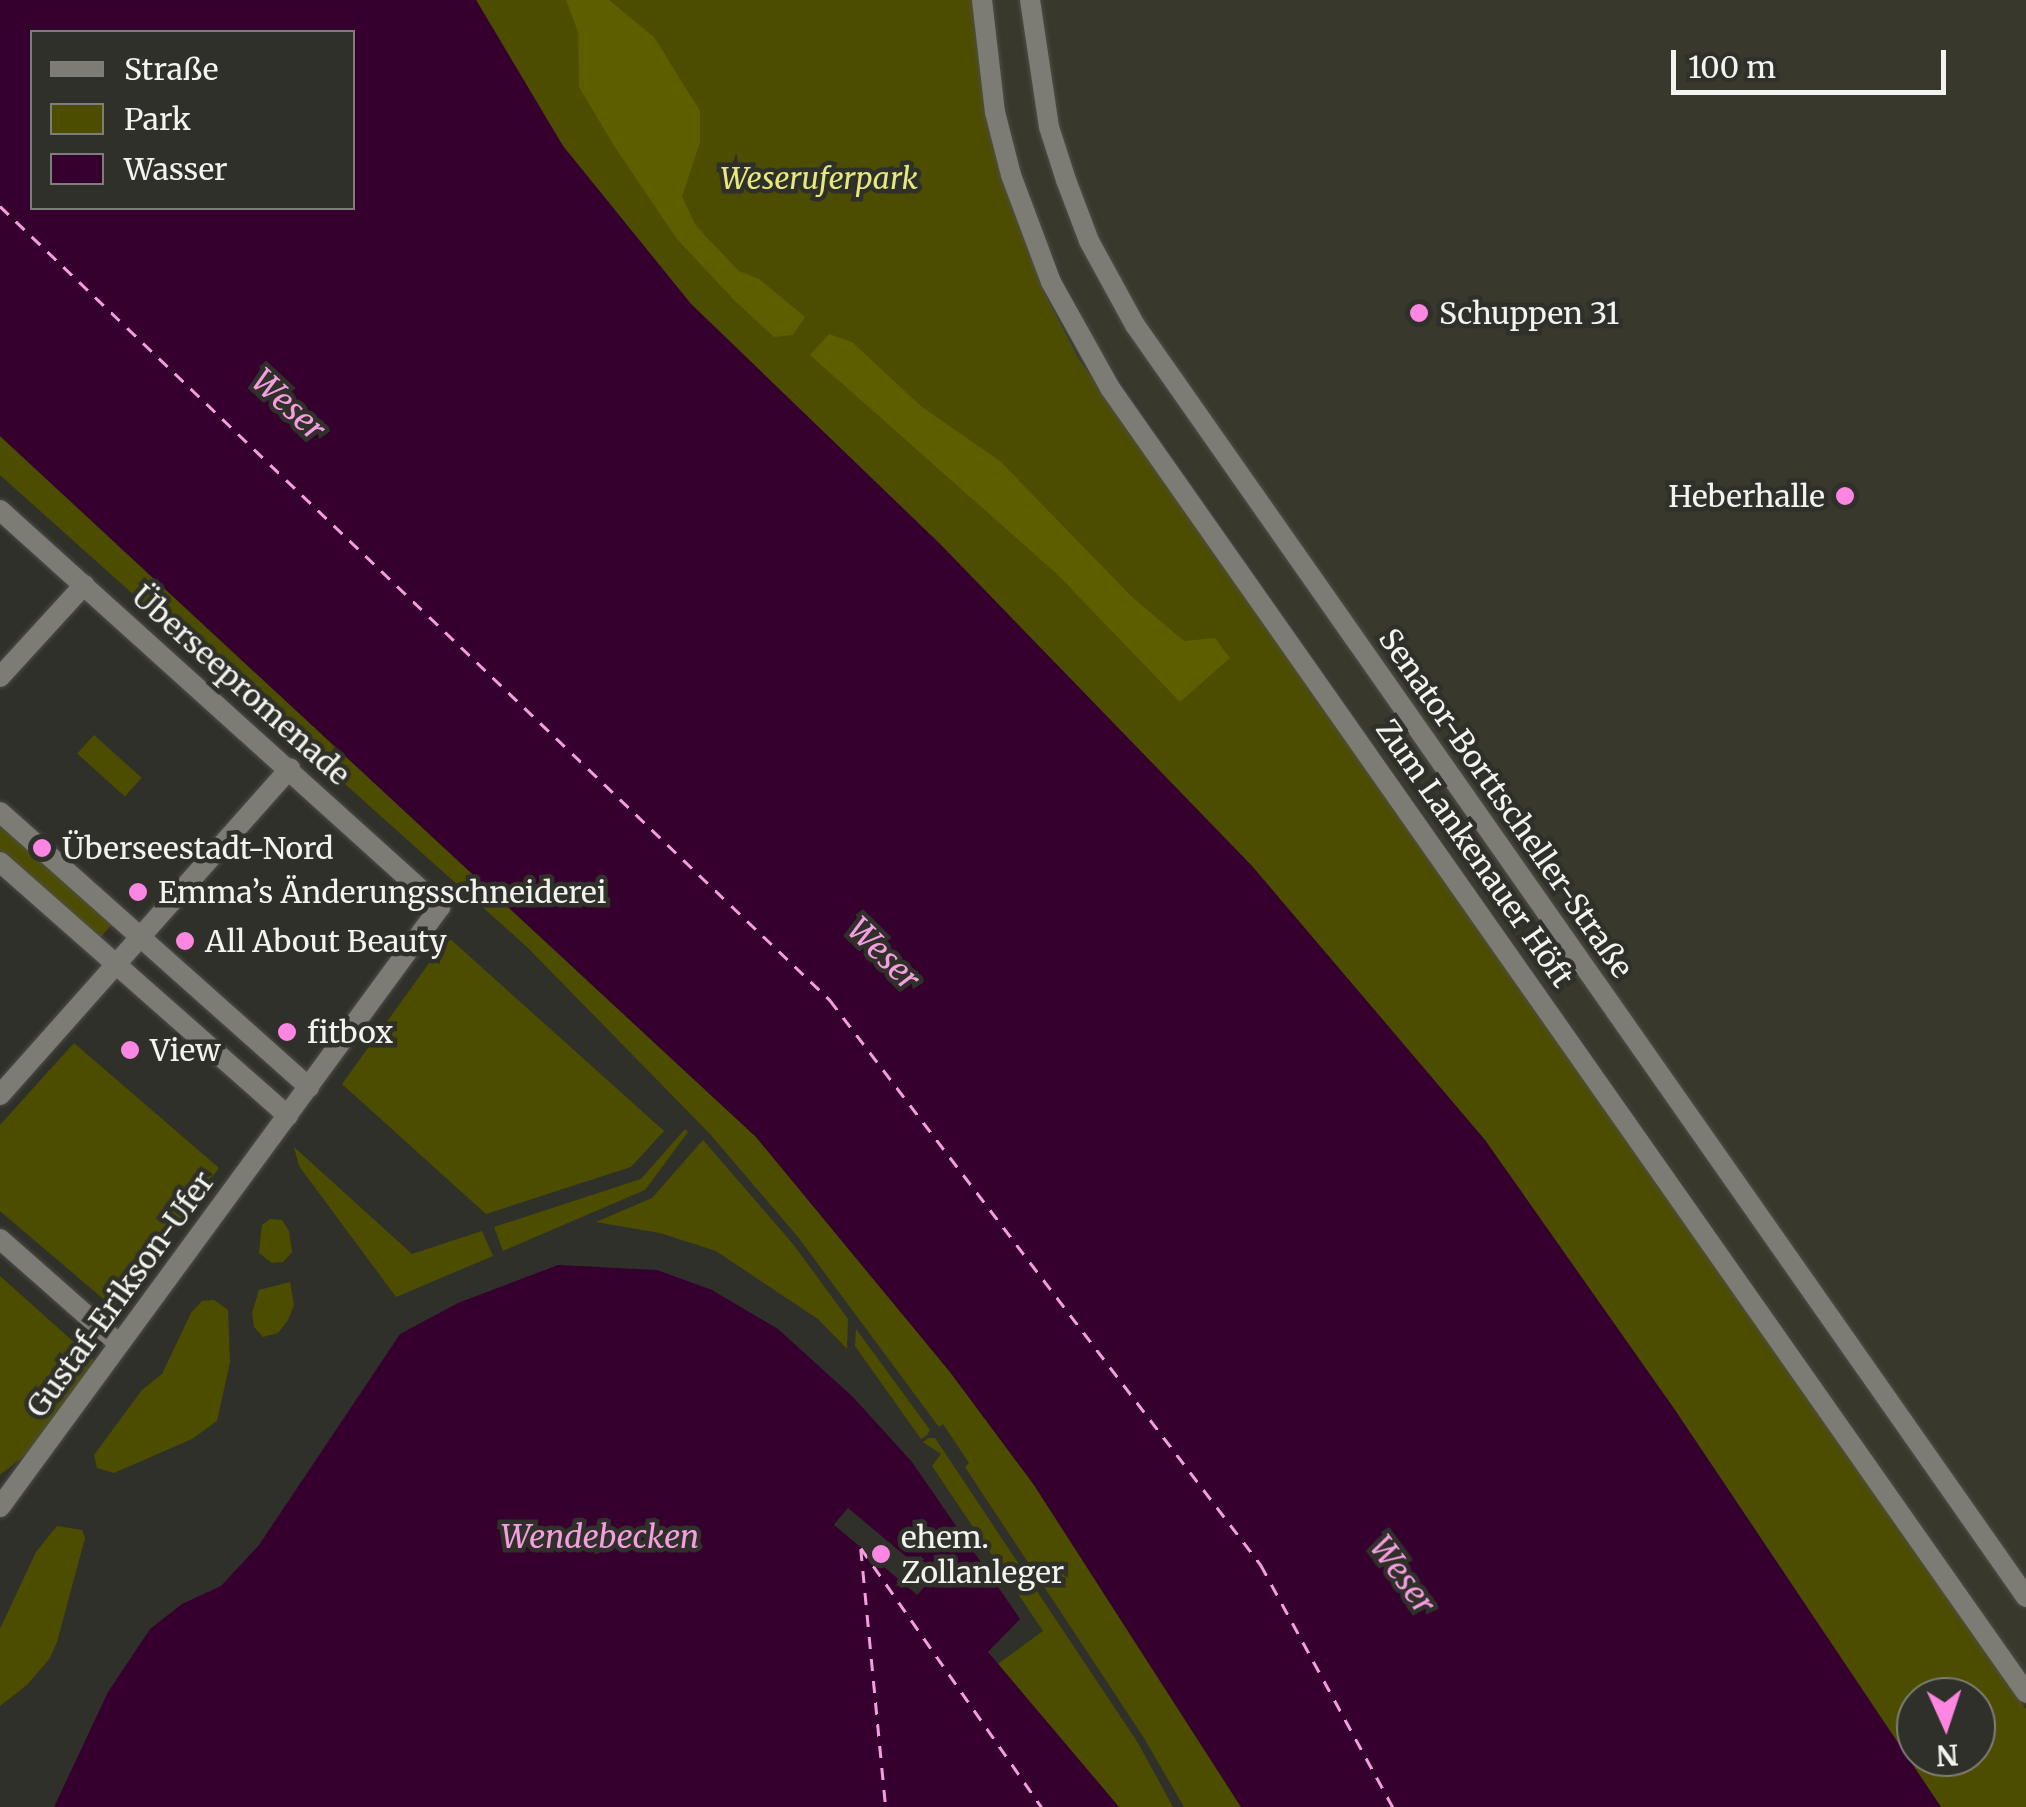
<!DOCTYPE html>
<meta charset="utf-8">
<style>
body{margin:0}
#map{position:relative;width:2026px;height:1807px;overflow:hidden;background:#30302a;font-family:Merriweather,serif}
div>[style]{position:absolute}
.built>*{inset:0;background:#38392c}
.green>*{inset:0;background:#4d4d00;transform-origin:0 0}
.forest>*{inset:0;background:#5d5e00}
.water>*{inset:0;background:#36002e}
.pier>*{inset:0;background:#30302a;transform-origin:0 0}
.ferry>*{height:2.5px;margin-top:-1.25px;transform-origin:0;background:repeating-linear-gradient(90deg,#f59edf 0 12px,transparent 0 22px)}
.roads{filter:drop-shadow(0 0 2px #4d4d47) drop-shadow(0 0 2px #4d4d47)}
.minor>*{height:20px;margin:-10px;padding:0 10px;transform-origin:10px;border-radius:10px;background:#7c7c75}
.dots>*{width:28px;height:28px;translate:-50% -50%;box-sizing:border-box;border:5px solid #30302a;border-radius:50%}
span{translate:-50% -50%;white-space:nowrap;text-align:center;line-height:1.15;-webkit-text-stroke:9px #30302a;paint-order:stroke}
.park-label{font-size:30px;color:#e7e97d;font-style:italic}
.poi-label{font-size:30px;color:#f3f3ef}
.left{translate:0 -50%;text-align:left}
.right{translate:-100% -50%;text-align:right}
.street-label{font-size:30px;color:#f3f3ef}
.water-label{font-size:32px;color:#f59edf;font-style:italic}
.legend{position:absolute;left:30px;top:30px;width:325px;height:180px;box-sizing:border-box;background:#30302a;border:2px solid #7e7e79;margin:0;padding:12px 18px;list-style:none;font-size:30px;color:#f3f3ef}
.legend li{display:flex;align-items:center;gap:20px;height:50px}
.legend b{width:50px;border:2px solid #7e7e79}
.north{position:absolute;left:1896px;top:1677px;width:100px;height:100px;box-sizing:border-box;background:#30302a;border:2px solid #7e7e79;border-radius:50%;rotate:177deg;font-size:28px;font-weight:700;line-height:40px;text-align:center;color:#f3f3ef}
.north::after{content:'';display:block;margin:auto;width:35px;height:45px;background:#fd86e2;clip-path:polygon(50% 0,100% 100%,50% 72%,0 100%)}
.scale{position:absolute;left:1671px;top:50px;width:275px;height:45px;box-sizing:border-box;border:5px solid #f3f3ef;border-top:0;padding-left:12px;font-size:30px;line-height:35px;white-space:nowrap;color:#f3f3ef;-webkit-text-stroke:8px #30302a;paint-order:stroke}
</style>
<div id="map">
<div class="built">
<div style="clip-path:polygon(993px 0,2026px 0,2026px 1674px,1096px 344px,1039px 226px,1016px 153px,1001px 86px)"></div>
</div>
<div class="green">
<div style="clip-path:polygon(evenodd,476px 0,972px 0,988px 122px,999px 165px,1042px 288px,1078px 358px,2026px 1709px,2026px 1807px,1941px 1807px,1675px 1410px,1485px 1140px,1252px 866px,940px 544px,691px 304px,563px 146px,476px 0,1916px 1697px,1976px 1697px,1976px 1757px,1916px 1757px,1916px 1697px)"></div>
<div style="clip-path:polygon(0 436px,756px 1137px,950px 1372px,1034px 1485px,1241px 1807px,1184px 1807px,1144px 1738px,965px 1467px,969px 1463px,943px 1424px,939px 1427px,798px 1237px,710px 1134px,527px 947px,0 475px)"></div>
<div style="left:94px;top:735px;width:64px;height:25px;rotate:42deg"></div>
<div style="clip-path:polygon(0 820px,114px 922px,99px 939px,0 851px)"></div>
<div style="clip-path:polygon(448px 937px,664px 1131px,631px 1167px,486px 1214px,342px 1084px)"></div>
<div style="clip-path:polygon(74px 1043px,219px 1168px,114px 1308px,0 1211px,0 1125px)"></div>
<div style="clip-path:polygon(685px 1129px,688px 1132px,645px 1190px,503px 1251px,494px 1227px,641px 1179px)"></div>
<div style="clip-path:polygon(703px 1140px,793px 1244px,848px 1319px,847px 1349px,818px 1319px,716px 1251px,660px 1233px,596px 1222px,652px 1198px)"></div>
<div style="clip-path:polygon(294px 1147px,412px 1254px,482px 1231px,493px 1256px,396px 1297px,299px 1166px)"></div>
<div style="clip-path:polygon(270px 1219px,282px 1220px,289px 1231px,292px 1252px,283px 1262px,272px 1263px,259px 1253px,262px 1225px)"></div>
<div style="clip-path:polygon(0 1276px,95px 1361px,37px 1446px,0 1475px)"></div>
<div style="clip-path:polygon(290px 1282px,294px 1305px,288px 1320px,278px 1333px,263px 1337px,254px 1327px,252px 1313px,259px 1290px)"></div>
<div style="clip-path:polygon(214px 1300px,228px 1310px,230px 1362px,217px 1421px,192px 1439px,114px 1473px,97px 1468px,94px 1455px,142px 1390px,162px 1374px,191px 1313px,202px 1301px)"></div>
<div style="clip-path:polygon(856px 1329px,930px 1430px,927px 1435px,921px 1439px,855px 1346px)"></div>
<div style="clip-path:polygon(929px 1438px,935px 1438px,1138px 1743px,1173px 1807px,1119px 1807px,998px 1664px,1043px 1631px,932px 1466px,941px 1454px,923px 1442px)"></div>
<div style="clip-path:polygon(57px 1526px,82px 1530px,85px 1538px,57px 1642px,50px 1658px,27px 1685px,0 1706px,0 1629px,36px 1552px)"></div>
</div>
<div class="forest">
<div style="clip-path:polygon(566px 0,609px 0,654px 37px,700px 111px,700px 142px,682px 197px,696px 226px,739px 271px,759px 279px,805px 317px,793px 335px,774px 337px,734px 300px,677px 239px,616px 149px,579px 87px,578px 32px)"></div>
<div style="clip-path:polygon(829px 334px,852px 342px,922px 407px,1000px 461px,1131px 596px,1184px 641px,1215px 638px,1230px 658px,1180px 702px,1057px 574px,810px 355px)"></div>
</div>
<div class="water">
<div style="clip-path:polygon(evenodd,0 0,476px 0,563px 146px,691px 304px,940px 544px,1252px 866px,1485px 1140px,1675px 1410px,1941px 1807px,1241px 1807px,1034px 1485px,950px 1372px,756px 1137px,0 436px,0 0,352px 32px,352px 208px,32px 208px,32px 32px,352px 32px)"></div>
<div style="clip-path:polygon(558px 1265px,657px 1270px,712px 1290px,778px 1329px,853px 1397px,912px 1462px,1020px 1619px,988px 1652px,1119px 1807px,54px 1807px,108px 1692px,150px 1629px,182px 1604px,221px 1586px,259px 1545px,400px 1334px,458px 1303px)"></div>
</div>
<div class="pier">
<div style="left:848px;top:1508px;width:109px;height:22px;rotate:40deg"></div>
</div>
<div class="ferry">
<div style="left:0;top:206px;width:1149px;rotate:43.73deg"></div>
<div style="left:830px;top:1000px;width:711px;rotate:52.66deg"></div>
<div style="left:1261px;top:1565px;width:276px;rotate:61.4deg"></div>
<div style="left:861px;top:1548px;width:316px;rotate:55.1deg"></div>
<div style="left:861px;top:1549px;width:259px;rotate:84.5deg"></div>
</div>
<div class="roads">
<div class="minor">
<div style="left:982px;top:0;width:113px;rotate:83.4deg"></div>
<div style="left:995px;top:112px;width:65px;rotate:75.7deg"></div>
<div style="left:1011px;top:175px;width:114px;rotate:69.5deg"></div>
<div style="left:1051px;top:282px;width:121px;rotate:60.9deg"></div>
<div style="left:1110px;top:388px;width:1594px;rotate:54.93deg"></div>
<div style="left:1030px;top:0;width:128px;rotate:81.5deg"></div>
<div style="left:1049px;top:127px;width:56px;rotate:72.2deg"></div>
<div style="left:1066px;top:180px;width:65px;rotate:69.3deg"></div>
<div style="left:1089px;top:241px;width:96px;rotate:61.3deg"></div>
<div style="left:1135px;top:325px;width:1553px;rotate:54.99deg"></div>
<div style="left:0;top:510px;width:593px;rotate:42.06deg"></div>
<div style="left:440px;top:907px;width:744px;rotate:126.25deg"></div>
<div style="left:0;top:677px;width:125px;rotate:-47.6deg"></div>
<div style="left:0;top:812px;width:414px;rotate:41.7deg"></div>
<div style="left:0;top:862px;width:384px;rotate:41.4deg"></div>
<div style="left:0;top:1095px;width:437px;rotate:-48.4deg"></div>
<div style="left:0;top:1239px;width:159px;rotate:41.4deg"></div>
</div>
</div>
<div class="dots">
<div style="left:1419px;top:313px;background:#fd86e2"></div>
<div style="left:1845px;top:496px;background:#fd86e2"></div>
<div style="left:42px;top:848px;background:#fd86e2"></div>
<div style="left:138px;top:892px;background:#fd86e2"></div>
<div style="left:185px;top:941px;background:#fd86e2"></div>
<div style="left:287px;top:1032px;background:#fd86e2"></div>
<div style="left:130px;top:1050px;background:#fd86e2"></div>
<div style="left:881px;top:1554px;background:#fd86e2"></div>
</div>
<div class="park-label">
<span style="left:819px;top:178px">Weseruferpark</span>
</div>
<div class="poi-label">
<span class="left" style="left:1439px;top:313px">Schuppen 31</span>
<span class="right" style="left:1825px;top:496px">Heberhalle</span>
<span class="left" style="left:62px;top:848px">Überseestadt-Nord</span>
<span class="left" style="left:158px;top:892px">Emma’s Änderungsschneiderei</span>
<span class="left" style="left:205px;top:941px">All About Beauty</span>
<span class="left" style="left:307px;top:1032px">fitbox</span>
<span class="left" style="left:150px;top:1050px">View</span>
<span class="left" style="left:901px;top:1554px">ehem.<br>Zollanleger</span>
</div>
<div class="street-label">
<span style="left:241px;top:685px;rotate:42deg">Überseepromenade</span>
<span style="left:1506px;top:803px;rotate:55deg">Senator-Borttscheller-Straße</span>
<span style="left:1475px;top:853px;rotate:55deg">Zum Lankenauer Höft</span>
<span style="left:120px;top:1294px;rotate:-54deg">Gustaf-Erikson-Ufer</span>
</div>
<div class="water-label">
<span style="left:288px;top:405px;rotate:43deg">Weser</span>
<span style="left:883px;top:954px;rotate:45deg">Weser</span>
<span style="left:600px;top:1537px">Wendebecken</span>
<span style="left:1402px;top:1575px;rotate:54deg">Weser</span>
</div>
<ul class="legend">
<li><b style="height:12px;background:#7c7c75"></b>Straße</li>
<li><b style="height:28px;background:#4d4d00"></b>Park</li>
<li><b style="height:28px;background:#36002e"></b>Wasser</li>
</ul>
<div class="north">N</div>
<div class="scale">100 m</div>
</div>
